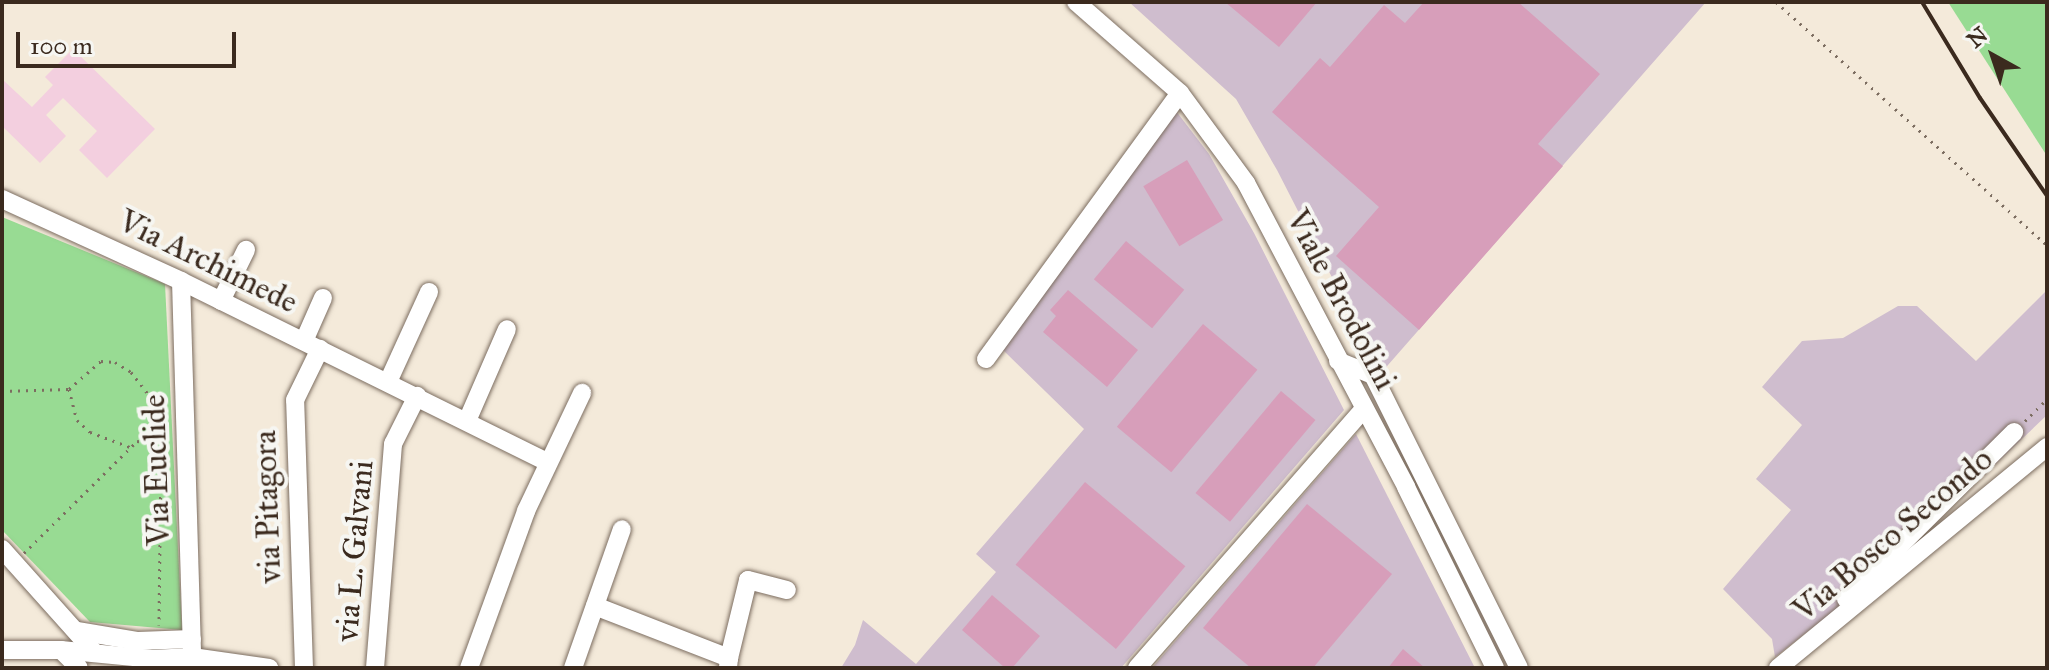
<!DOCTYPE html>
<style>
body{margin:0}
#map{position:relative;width:2049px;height:670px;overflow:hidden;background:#f4eada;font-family:"IM FELL Great Primer",serif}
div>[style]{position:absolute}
.built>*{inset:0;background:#f3cfdf}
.industrial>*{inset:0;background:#cfbdce}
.green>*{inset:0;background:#98db93}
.building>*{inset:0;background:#d79eba;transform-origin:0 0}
.path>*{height:3px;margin-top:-1.5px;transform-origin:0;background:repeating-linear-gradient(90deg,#7c6d60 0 2px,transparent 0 8px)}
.roads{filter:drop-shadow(0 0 2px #7c6d60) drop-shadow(0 0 2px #7c6d60)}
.minor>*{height:18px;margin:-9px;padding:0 9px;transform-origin:9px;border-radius:9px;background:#fff}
.rail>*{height:4px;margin:-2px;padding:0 2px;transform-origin:2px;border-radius:2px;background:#3b2a1e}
span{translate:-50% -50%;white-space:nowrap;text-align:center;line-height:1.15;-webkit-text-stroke:8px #f6f6f2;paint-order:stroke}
.street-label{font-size:32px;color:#3b2a1e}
.frame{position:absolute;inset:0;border:4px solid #3b2a1e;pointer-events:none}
.north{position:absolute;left:1953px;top:16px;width:80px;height:80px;-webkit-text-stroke:6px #f6f6f2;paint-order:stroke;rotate:320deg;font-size:22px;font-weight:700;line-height:32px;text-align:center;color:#3b2a1e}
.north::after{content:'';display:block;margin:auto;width:28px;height:36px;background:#3b2a1e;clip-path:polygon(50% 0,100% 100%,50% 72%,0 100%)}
.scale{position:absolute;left:16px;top:32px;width:220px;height:36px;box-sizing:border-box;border:4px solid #3b2a1e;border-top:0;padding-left:10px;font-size:24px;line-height:28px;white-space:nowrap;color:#3b2a1e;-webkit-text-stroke:6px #f6f6f2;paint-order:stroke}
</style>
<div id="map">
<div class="built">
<div style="clip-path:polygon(73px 49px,155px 129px,107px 178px,79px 150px,97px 131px,63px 98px,46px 115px,66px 136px,40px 163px,2px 126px,2px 79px,32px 107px,53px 85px,45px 77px)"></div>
</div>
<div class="industrial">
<div style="clip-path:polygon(1129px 2px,1706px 2px,1381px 373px,1277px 170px,1236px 99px)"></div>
<div style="clip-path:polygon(1176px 111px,1209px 154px,1254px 233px,1344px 410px,1121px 668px,841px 668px,855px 645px,863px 620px,916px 664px,996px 572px,976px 554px,1084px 429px,1003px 350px)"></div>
<div style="clip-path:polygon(2047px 290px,2047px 415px,1877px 577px,1775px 657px,1772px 639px,1723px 589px,1791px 510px,1756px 479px,1802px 425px,1762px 387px,1802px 341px,1843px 338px,1898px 306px,1917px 306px,1976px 361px)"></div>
<div style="clip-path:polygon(1356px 434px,1475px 668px,1152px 668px)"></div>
</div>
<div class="green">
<div style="clip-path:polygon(1948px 2px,2047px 2px,2047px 156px)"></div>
<div style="clip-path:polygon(2px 217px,165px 284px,182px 630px,90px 622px,2px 530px)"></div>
</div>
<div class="building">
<div style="clip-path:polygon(1225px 2px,1317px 2px,1279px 47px)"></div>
<div style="clip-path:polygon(1424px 2px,1518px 2px,1600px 74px,1538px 144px,1563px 166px,1419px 330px,1336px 256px,1379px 207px,1272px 112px,1320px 58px,1330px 67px,1384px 5px,1405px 23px)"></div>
<div style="left:1187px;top:160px;width:70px;height:51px;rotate:59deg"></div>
<div style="left:1126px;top:241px;width:76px;height:50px;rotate:40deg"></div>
<div style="clip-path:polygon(1068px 290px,1138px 350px,1107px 387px,1043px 332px,1056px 316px,1050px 310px)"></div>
<div style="left:1203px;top:324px;width:71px;height:134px;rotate:40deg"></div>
<div style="left:1281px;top:391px;width:45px;height:133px;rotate:40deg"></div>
<div style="left:1085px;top:482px;width:131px;height:108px;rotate:40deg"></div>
<div style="clip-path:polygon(1307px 504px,1392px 574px,1313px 668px,1251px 668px,1203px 628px)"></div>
<div style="clip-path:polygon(992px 595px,1040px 636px,1012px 668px,1005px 668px,962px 630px)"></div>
<div style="clip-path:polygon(1403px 649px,1425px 668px,1388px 668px)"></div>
</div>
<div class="path">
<div style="left:1776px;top:2px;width:364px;rotate:41.9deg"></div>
<div style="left:69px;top:389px;width:43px;rotate:-41.2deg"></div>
<div style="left:101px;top:361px;width:14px;rotate:4deg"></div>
<div style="left:115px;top:362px;width:19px;rotate:32deg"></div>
<div style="left:131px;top:372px;width:37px;rotate:52deg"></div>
<div style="left:154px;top:401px;width:14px;rotate:73deg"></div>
<div style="left:158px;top:414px;width:29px;rotate:98deg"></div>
<div style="left:2px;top:391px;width:67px;rotate:-1.7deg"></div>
<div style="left:69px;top:389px;width:32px;rotate:76deg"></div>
<div style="left:77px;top:420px;width:18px;rotate:43deg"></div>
<div style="left:90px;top:432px;width:43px;rotate:20.6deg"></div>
<div style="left:2025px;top:421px;width:31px;rotate:-45deg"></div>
<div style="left:24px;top:553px;width:159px;rotate:-44.7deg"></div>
<div style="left:137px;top:441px;width:17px;rotate:7deg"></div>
<div style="left:154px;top:443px;width:16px;rotate:63deg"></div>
<div style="left:161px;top:457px;width:168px;rotate:90.7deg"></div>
</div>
<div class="roads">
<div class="minor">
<div style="left:1076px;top:2px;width:138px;rotate:41.2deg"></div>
<div style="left:1180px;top:93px;width:112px;rotate:53.7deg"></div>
<div style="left:1246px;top:183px;width:344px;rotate:62.2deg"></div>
<div style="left:1406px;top:487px;width:202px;rotate:63.8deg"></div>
<div style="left:2px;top:199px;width:197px;rotate:24.6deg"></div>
<div style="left:181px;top:281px;width:409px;rotate:26.3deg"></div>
<div style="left:181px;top:281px;width:376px;rotate:88.3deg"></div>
<div style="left:221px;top:301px;width:57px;rotate:-63.9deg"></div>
<div style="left:304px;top:341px;width:47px;rotate:-66.2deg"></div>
<div style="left:986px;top:359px;width:329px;rotate:-53.9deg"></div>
<div style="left:1338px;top:361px;width:38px;rotate:22deg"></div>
<div style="left:1373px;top:375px;width:327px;rotate:63.5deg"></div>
<div style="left:388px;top:382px;width:99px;rotate:-65.5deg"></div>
<div style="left:467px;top:421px;width:100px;rotate:-66.5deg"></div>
<div style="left:2px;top:549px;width:138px;rotate:48.2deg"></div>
<div style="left:1846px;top:599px;width:237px;rotate:-44.8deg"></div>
<div style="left:595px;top:606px;width:144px;rotate:21.2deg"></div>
<div style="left:729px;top:658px;width:10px;rotate:96deg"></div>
<div style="left:77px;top:631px;width:62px;rotate:9.3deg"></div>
<div style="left:138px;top:641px;width:54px;rotate:-2.1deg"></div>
<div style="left:2px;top:650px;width:59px"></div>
<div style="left:61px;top:650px;width:91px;rotate:5.6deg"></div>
<div style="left:152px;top:659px;width:40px;rotate:-2.9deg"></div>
<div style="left:192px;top:657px;width:78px;rotate:8.1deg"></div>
<div style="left:61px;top:650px;width:25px;rotate:45deg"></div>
<div style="left:729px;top:658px;width:80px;rotate:-76.3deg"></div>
<div style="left:748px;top:580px;width:40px;rotate:14.4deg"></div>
<div style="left:304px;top:668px;width:268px;rotate:-91.9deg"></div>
<div style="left:295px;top:400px;width:57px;rotate:-63.9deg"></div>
<div style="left:375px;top:668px;width:225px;rotate:-85.4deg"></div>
<div style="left:393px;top:444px;width:54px;rotate:-63.4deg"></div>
<div style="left:469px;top:668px;width:167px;rotate:-70deg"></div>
<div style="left:526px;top:511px;width:131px;rotate:-64.6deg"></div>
<div style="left:573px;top:668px;width:147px;rotate:-70.6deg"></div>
<div style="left:1137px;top:668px;width:344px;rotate:-48.8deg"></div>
<div style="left:1778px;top:668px;width:348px;rotate:-39.4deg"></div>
</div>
</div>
<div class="rail">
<div style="left:1922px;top:2px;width:112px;rotate:58.9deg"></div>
<div style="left:1980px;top:98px;width:119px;rotate:55.6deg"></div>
</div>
<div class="street-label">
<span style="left:208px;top:262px;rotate:26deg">Via Archimede</span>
<span style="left:1341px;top:300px;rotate:62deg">Viale Brodolini</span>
<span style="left:157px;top:470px;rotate:-92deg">Via Euclide</span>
<span style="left:268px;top:507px;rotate:-92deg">via Pitagora</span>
<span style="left:1893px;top:535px;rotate:-40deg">Via Bosco Secondo</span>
<span style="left:355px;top:551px;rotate:-85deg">via L. Galvani</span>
</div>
<div class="frame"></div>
<div class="north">N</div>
<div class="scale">100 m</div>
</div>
